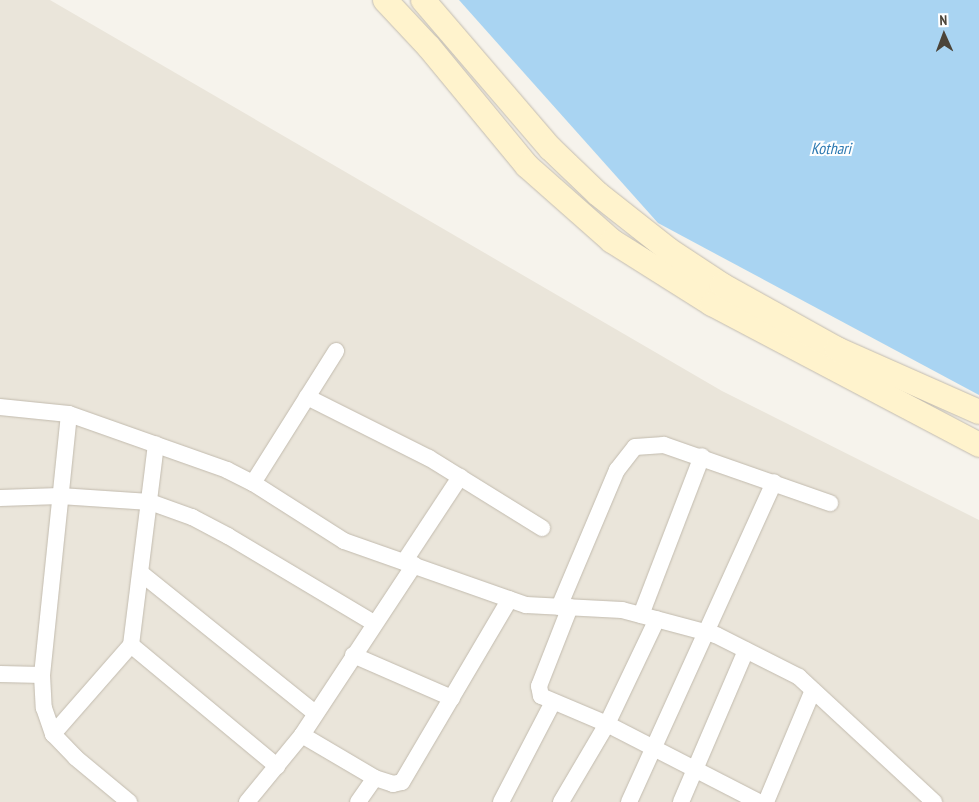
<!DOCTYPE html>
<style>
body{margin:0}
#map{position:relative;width:979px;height:802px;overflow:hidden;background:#f6f3ec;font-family:"PT Sans Narrow",sans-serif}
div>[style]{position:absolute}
.residential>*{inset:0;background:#eae5da}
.water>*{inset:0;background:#a9d4f2}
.roads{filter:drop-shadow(0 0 1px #c2bbae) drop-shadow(0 0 1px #c2bbae)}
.minor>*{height:16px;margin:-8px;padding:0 8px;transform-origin:8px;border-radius:8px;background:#fff}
.secondary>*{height:24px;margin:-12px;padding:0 12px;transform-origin:12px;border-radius:12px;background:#fff3cd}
span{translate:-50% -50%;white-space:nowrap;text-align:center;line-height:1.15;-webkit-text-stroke:4px #fff;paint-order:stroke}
.water-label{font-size:16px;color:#2e7ab2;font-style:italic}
.north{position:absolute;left:919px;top:10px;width:50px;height:50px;-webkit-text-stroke:4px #fff;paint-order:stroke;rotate:358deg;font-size:14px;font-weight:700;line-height:20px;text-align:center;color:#4b4439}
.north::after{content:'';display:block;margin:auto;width:18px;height:22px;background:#4b4439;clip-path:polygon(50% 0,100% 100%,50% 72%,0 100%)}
</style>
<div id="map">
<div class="residential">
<div style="clip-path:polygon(0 0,50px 0,722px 391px,979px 520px,979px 802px,0 802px)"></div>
</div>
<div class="water">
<div style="clip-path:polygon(459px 0,979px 0,979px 395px,658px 223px)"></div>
</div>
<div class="roads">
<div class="minor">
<div style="left:307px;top:397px;width:136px;rotate:26.6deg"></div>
<div style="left:429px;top:458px;width:133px;rotate:31.8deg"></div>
<div style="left:0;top:407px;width:69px;rotate:5.8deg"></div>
<div style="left:69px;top:414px;width:168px;rotate:19.5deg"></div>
<div style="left:227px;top:470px;width:29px;rotate:27deg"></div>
<div style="left:253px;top:483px;width:108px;rotate:32.5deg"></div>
<div style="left:344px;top:541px;width:193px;rotate:19.4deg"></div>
<div style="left:526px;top:605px;width:96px;rotate:3deg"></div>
<div style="left:622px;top:610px;width:97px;rotate:14.9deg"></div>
<div style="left:716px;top:635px;width:93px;rotate:26.8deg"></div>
<div style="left:799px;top:677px;width:184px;rotate:42.8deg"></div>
<div style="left:69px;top:414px;width:262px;rotate:95.9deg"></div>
<div style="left:42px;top:675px;width:33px;rotate:87deg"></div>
<div style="left:44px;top:708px;width:28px;rotate:71deg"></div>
<div style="left:53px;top:734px;width:33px;rotate:46deg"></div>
<div style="left:76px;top:758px;width:69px;rotate:39.7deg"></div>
<div style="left:253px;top:483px;width:156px;rotate:-57.8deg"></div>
<div style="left:0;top:498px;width:60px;rotate:-1.9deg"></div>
<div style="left:60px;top:496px;width:90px;rotate:3.8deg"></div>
<div style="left:150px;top:502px;width:45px;rotate:19.7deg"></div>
<div style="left:192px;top:517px;width:41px;rotate:27.8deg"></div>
<div style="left:228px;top:536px;width:170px;rotate:30.8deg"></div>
<div style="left:404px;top:562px;width:102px;rotate:-56.6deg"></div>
<div style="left:142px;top:574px;width:222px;rotate:38.8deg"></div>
<div style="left:559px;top:607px;width:149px;rotate:-67.1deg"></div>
<div style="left:617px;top:470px;width:29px;rotate:-52deg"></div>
<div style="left:635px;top:447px;width:29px;rotate:-4deg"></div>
<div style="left:664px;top:445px;width:176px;rotate:19.3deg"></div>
<div style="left:570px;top:607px;width:85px;rotate:111.4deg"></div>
<div style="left:539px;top:686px;width:10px;rotate:79deg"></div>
<div style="left:541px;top:696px;width:72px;rotate:23deg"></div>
<div style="left:607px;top:724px;width:171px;rotate:27.2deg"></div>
<div style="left:641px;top:615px;width:170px;rotate:-69deg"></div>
<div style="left:131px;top:645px;width:190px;rotate:39.7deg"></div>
<div style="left:353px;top:655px;width:108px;rotate:23.5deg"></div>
<div style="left:0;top:674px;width:42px;rotate:1.4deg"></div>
<div style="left:53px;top:734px;width:118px;rotate:-48.8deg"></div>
<div style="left:131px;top:645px;width:202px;rotate:-82.9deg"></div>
<div style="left:302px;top:735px;width:85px;rotate:30.5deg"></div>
<div style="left:375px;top:778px;width:19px;rotate:18deg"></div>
<div style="left:393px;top:784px;width:9px;rotate:-13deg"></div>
<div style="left:402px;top:782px;width:212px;rotate:-59.5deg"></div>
<div style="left:247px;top:802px;width:87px;rotate:-50.6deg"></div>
<div style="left:302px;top:735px;width:204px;rotate:-56.6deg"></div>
<div style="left:358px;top:802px;width:29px;rotate:-55deg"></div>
<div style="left:501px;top:802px;width:113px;rotate:-62.5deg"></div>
<div style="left:561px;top:802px;width:91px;rotate:-59.5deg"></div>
<div style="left:607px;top:724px;width:116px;rotate:-64.5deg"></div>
<div style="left:629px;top:802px;width:351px;rotate:-65.6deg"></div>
<div style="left:681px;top:802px;width:165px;rotate:-66.8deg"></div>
<div style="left:766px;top:802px;width:121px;rotate:-67.2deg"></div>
</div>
<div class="secondary">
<div style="left:385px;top:0;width:64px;rotate:46.9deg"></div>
<div style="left:429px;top:47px;width:154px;rotate:50.5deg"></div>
<div style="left:527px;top:166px;width:113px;rotate:41.4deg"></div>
<div style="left:612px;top:241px;width:118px;rotate:32.2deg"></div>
<div style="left:712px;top:304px;width:302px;rotate:27.8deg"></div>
<div style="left:423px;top:0;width:195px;rotate:49.4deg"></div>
<div style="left:550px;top:148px;width:66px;rotate:43.8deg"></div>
<div style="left:598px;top:194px;width:90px;rotate:38.3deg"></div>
<div style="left:669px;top:250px;width:64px;rotate:33.4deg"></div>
<div style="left:722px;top:285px;width:132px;rotate:29.1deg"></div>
<div style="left:837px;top:349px;width:155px;rotate:23.9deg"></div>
</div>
</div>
<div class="water-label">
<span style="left:831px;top:148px">Kothari</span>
</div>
<div class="north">N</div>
</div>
